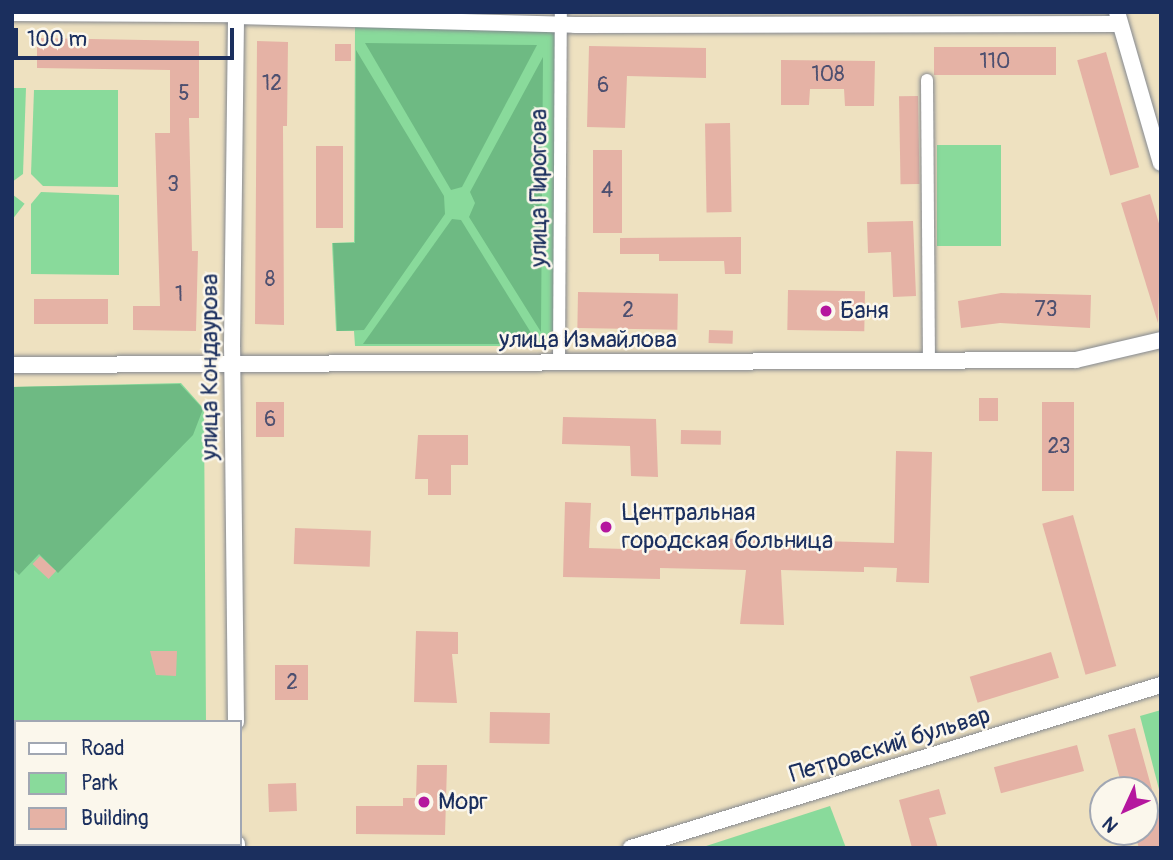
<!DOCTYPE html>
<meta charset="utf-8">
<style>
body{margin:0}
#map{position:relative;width:1173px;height:860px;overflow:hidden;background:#eee1c0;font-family:Pangolin,sans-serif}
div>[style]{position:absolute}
.green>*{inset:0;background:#89da9b;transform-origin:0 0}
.forest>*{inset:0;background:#6eba83}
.building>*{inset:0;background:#e5b2a5;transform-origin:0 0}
.roads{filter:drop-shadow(0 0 2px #84888f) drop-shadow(0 0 2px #84888f)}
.minor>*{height:12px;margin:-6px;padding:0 6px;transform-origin:6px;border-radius:6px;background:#fff}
.tertiary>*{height:16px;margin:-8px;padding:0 8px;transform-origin:8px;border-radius:8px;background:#fff}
.dots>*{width:19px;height:19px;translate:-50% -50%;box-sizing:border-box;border:4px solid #fbf7ec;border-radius:50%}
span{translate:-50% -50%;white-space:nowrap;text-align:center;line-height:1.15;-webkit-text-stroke:5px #fbf7ec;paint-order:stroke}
.number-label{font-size:21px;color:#4e5070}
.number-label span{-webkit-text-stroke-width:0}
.street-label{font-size:24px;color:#1b2f5e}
.poi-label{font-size:24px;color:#1b2f5e}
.left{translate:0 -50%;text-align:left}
.frame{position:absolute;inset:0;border:14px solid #1b2f5e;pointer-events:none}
.legend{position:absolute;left:14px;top:720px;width:228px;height:126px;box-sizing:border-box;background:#fbf7ec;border:2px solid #a1a7b3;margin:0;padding:9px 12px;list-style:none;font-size:21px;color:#1b2f5e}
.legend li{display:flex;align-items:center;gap:14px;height:35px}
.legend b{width:35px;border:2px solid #a1a7b3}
.north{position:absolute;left:1089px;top:776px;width:70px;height:70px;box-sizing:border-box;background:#fbf7ec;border:2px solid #a1a7b3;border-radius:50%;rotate:225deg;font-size:19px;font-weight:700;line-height:28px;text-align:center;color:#1b2f5e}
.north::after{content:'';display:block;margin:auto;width:24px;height:32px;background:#b5179e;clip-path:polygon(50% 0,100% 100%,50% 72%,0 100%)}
.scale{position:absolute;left:14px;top:28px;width:220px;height:32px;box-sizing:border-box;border:4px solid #1b2f5e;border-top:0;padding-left:9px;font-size:21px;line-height:24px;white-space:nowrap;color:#1b2f5e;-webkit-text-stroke:5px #fbf7ec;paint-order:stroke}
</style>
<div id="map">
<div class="green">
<div style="clip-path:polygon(355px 23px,560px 26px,558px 346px,355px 346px,354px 331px,336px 331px,332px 243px,354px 242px)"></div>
<div style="clip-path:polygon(12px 88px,26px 88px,23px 174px,12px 182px)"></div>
<div style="clip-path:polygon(34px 90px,118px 90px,118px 187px,43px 186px,31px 174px)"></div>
<div style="left:937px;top:145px;width:64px;height:101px"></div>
<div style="clip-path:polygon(41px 192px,119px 195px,119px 275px,31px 274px,31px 204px)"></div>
<div style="left:12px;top:194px;width:16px;height:79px;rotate:38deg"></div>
<div style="clip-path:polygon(181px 383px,204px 409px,206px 722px,16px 722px,16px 844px,206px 848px,12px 848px,12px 387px)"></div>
<div style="clip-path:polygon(1161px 710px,1161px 797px,1140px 716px)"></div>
<div style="clip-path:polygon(830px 806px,846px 848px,700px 848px)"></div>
</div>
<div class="forest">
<div style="clip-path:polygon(365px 43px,537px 45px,462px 187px,451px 190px)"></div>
<div style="clip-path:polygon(356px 50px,444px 196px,445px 214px,364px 330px,337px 331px,333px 243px,355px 243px)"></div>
<div style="clip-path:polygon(543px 57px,541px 332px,469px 217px,475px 203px,470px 192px)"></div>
<div style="clip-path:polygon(452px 219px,461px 220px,538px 344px,363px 344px)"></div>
<div style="clip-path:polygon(180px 384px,203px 409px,193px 435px,58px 573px,39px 554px,19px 575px,12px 568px,12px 387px)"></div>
</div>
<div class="building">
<div style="clip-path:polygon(37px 38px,199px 41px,199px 118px,189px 118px,192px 251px,198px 251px,196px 331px,133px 330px,133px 306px,160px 306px,155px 133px,170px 133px,170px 70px,37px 68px)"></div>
<div style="clip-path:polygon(257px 41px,288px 42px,287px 126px,283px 126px,284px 325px,255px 324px)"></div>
<div style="left:335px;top:44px;width:16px;height:17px"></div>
<div style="clip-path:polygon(589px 46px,706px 48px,706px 78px,627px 76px,625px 128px,587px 127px)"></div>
<div style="left:1056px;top:47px;width:28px;height:122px;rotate:90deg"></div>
<div style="left:1106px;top:52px;width:120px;height:30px;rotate:74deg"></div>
<div style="clip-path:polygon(781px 60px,875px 61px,874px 106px,845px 106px,844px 89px,810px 89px,809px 105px,781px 105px)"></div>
<div style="left:918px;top:96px;width:88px;height:19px;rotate:89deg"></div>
<div style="left:730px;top:123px;width:89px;height:25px;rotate:89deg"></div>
<div style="left:316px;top:146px;width:27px;height:82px"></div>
<div style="left:593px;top:150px;width:29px;height:83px"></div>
<div style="clip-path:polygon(1150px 194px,1161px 230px,1158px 323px,1121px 203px)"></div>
<div style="clip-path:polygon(913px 221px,916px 296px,893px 297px,891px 252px,868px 253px,867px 222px)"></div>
<div style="clip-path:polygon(741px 237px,741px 274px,725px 274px,724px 261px,659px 261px,659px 254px,620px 254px,620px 238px)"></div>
<div style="left:788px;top:290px;width:77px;height:40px;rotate:1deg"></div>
<div style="left:578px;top:292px;width:100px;height:36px;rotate:1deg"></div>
<div style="clip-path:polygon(1001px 293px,1091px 295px,1090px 328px,1000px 323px,961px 328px,958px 301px)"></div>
<div style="left:34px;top:299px;width:74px;height:25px"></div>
<div style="left:709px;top:330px;width:24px;height:13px;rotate:2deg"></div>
<div style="left:979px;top:398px;width:19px;height:23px"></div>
<div style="left:256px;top:402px;width:28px;height:35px"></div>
<div style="left:1042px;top:402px;width:32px;height:89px"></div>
<div style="clip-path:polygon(563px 417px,656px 419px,658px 477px,631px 476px,630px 446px,562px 444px)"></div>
<div style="left:681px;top:430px;width:40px;height:14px;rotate:1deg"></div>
<div style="clip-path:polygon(418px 435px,468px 435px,468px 465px,451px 465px,451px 495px,428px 495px,428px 479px,415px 479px)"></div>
<div style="clip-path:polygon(896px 451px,932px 452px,929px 583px,896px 582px,897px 568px,864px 567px,864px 572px,781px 570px,784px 625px,740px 624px,746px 570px,660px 568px,660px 579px,563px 577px,565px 502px,591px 503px,589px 548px,663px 550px,663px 537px,894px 543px)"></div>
<div style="left:1073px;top:515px;width:157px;height:32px;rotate:74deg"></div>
<div style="left:295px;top:528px;width:76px;height:36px;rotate:2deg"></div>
<div style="left:40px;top:556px;width:22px;height:11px;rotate:43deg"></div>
<div style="clip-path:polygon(416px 631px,458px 632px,458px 654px,452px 654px,457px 703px,414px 702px)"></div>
<div style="clip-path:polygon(150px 651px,177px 651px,176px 676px,156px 675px)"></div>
<div style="left:1051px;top:652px;width:27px;height:85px;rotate:73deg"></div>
<div style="left:308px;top:665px;width:35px;height:33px;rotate:90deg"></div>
<div style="left:490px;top:712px;width:60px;height:31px;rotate:1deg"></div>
<div style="clip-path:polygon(1135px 728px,1161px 822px,1161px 848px,1139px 848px,1134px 832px,1145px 832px,1145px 790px,1123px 790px,1108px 735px)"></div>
<div style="left:1077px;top:745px;width:27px;height:86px;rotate:75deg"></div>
<div style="clip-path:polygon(417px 765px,447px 765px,445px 835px,356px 834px,356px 806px,403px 806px,403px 798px,416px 798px)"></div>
<div style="left:296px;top:783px;width:28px;height:28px;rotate:88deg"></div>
<div style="clip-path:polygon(939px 789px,946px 814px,929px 818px,938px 848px,912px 848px,899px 800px)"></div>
</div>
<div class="roads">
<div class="minor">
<div style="left:12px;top:15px;width:224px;rotate:0.3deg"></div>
<div style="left:927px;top:80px;width:282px;rotate:89.6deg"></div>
<div style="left:559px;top:363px;width:351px;rotate:-89.7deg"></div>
</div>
<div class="tertiary">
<div style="left:1117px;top:12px;width:157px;rotate:73.8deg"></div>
<div style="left:236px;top:16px;width:339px;rotate:1.5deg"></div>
<div style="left:575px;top:25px;width:545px;rotate:-0.11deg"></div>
<div style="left:12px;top:365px;width:1064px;rotate:-0.27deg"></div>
<div style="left:1076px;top:360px;width:87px;rotate:-13.2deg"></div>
<div style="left:236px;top:722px;width:375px;rotate:-90.6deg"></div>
<div style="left:232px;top:347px;width:335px;rotate:-89.3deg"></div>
<div style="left:237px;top:844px;width:4px;rotate:90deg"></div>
<div style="left:631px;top:848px;width:554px;rotate:-17.1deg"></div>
</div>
</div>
<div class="dots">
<div style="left:826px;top:311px;background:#b5179e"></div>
<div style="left:606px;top:527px;background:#b5179e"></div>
<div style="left:424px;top:802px;background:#b5179e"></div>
</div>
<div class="number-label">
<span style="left:995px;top:62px">110</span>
<span style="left:828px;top:75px">108</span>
<span style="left:272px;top:84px">12</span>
<span style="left:603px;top:86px">6</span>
<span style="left:184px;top:94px">5</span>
<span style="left:173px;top:185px">3</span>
<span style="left:607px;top:191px">4</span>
<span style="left:270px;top:280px">8</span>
<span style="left:179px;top:295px">1</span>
<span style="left:1046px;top:310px">73</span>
<span style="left:628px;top:311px">2</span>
<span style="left:270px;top:420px">6</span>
<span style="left:1059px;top:447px">23</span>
<span style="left:292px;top:683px">2</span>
</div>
<div class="street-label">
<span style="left:539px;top:188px;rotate:-90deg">улица Пирогова</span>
<span style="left:588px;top:340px">улица Измайлова</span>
<span style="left:210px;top:367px;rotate:-90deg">улица Кондаурова</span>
<span style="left:890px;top:745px;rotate:-17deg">Петровский бульвар</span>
</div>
<div class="poi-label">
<span class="left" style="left:840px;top:311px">Баня</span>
<span class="left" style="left:622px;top:527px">Центральная<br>городская больница</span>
<span class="left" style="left:438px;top:802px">Морг</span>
</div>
<div class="frame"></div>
<ul class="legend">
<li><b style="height:9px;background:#fff"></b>Road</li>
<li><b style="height:19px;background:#89da9b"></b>Park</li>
<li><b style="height:19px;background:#e5b2a5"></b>Building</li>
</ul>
<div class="north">N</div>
<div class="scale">100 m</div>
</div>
